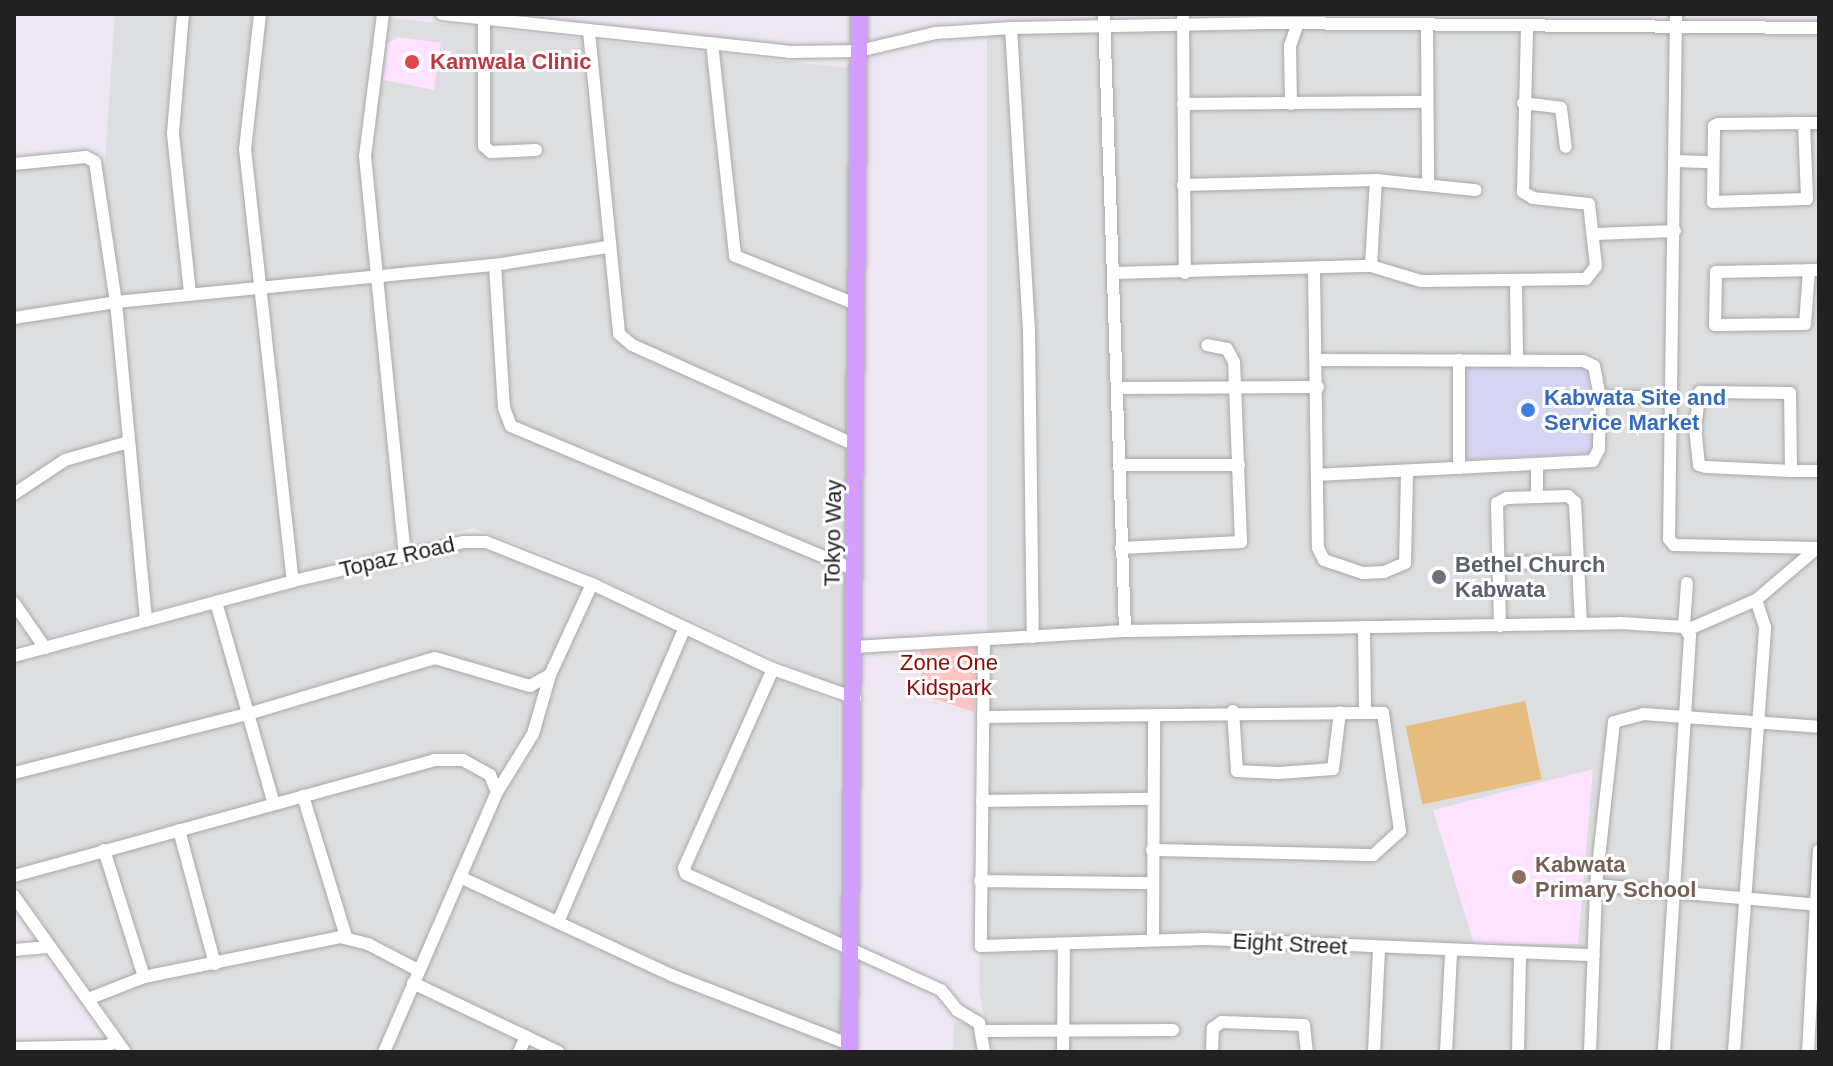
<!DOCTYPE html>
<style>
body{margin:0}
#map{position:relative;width:1833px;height:1066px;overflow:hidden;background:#eee6f2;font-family:Helvetica,sans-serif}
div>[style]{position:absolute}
.residential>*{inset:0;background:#dddedf}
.commercial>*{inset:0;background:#d5d5f3}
.education>*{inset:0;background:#fee2ff}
.park>*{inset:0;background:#fec5c1}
.pitch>*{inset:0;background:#e6bc7f;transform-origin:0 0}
.stream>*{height:2px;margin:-1px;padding:0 1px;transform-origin:1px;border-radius:1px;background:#d6e2a4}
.roads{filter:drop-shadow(0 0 2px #a8a8a8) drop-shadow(0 0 2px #a8a8a8)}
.minor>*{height:12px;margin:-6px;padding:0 6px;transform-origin:6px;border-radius:6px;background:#fff}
.major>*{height:16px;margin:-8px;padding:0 8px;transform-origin:8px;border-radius:8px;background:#d39eff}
.dots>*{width:22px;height:22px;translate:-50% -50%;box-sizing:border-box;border:4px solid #fff;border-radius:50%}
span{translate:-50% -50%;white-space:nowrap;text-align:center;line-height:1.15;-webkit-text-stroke:6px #fff;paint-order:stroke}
.health-label{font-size:22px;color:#be3a42;font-weight:700}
.left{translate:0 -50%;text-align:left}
.shop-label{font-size:22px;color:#366cbe;font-weight:700}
.street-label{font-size:22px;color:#212121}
.worship-label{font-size:22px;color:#5b616d;font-weight:700}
.park-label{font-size:22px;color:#8b0b03}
.education-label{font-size:22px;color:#785e54;font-weight:700}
.frame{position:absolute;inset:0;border:16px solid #212121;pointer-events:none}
</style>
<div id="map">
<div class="residential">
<div style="clip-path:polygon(115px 14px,354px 14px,849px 68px,847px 686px,843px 689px,558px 559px,473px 528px,14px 646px,14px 170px,105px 162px)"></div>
<div style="clip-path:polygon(evenodd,1819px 25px,1819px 850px,1807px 1052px,992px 1052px,979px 992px,987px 634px,987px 26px,1819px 25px,1338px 354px,1598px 355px,1603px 461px,1457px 469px,1455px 363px,1338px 354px)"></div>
<div style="clip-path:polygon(468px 548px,494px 552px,576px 582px,839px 704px,840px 1052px,134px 1052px,14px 884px,14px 664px,295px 588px)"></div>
<div style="clip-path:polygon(954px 1023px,975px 1023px,980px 1052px,953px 1052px)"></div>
</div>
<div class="commercial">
<div style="clip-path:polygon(1465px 363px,1588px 367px,1596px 453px,1465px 460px)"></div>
</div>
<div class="education">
<div style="clip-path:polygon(398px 37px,441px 43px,434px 90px,383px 80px,388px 43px)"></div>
<div style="clip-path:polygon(1593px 769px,1578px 944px,1474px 944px,1433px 810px)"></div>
</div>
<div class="park">
<div style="clip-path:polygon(976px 647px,974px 712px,922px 695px,920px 650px)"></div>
</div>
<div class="pitch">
<div style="left:1525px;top:701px;width:80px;height:122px;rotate:78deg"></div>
</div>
<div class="stream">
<div style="left:986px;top:15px;width:1px;rotate:-90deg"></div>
</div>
<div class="roads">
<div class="minor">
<div style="left:183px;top:14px;width:120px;rotate:94.8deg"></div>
<div style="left:173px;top:134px;width:160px;rotate:83.9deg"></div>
<div style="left:260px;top:14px;width:136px;rotate:96.3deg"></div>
<div style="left:245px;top:149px;width:435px;rotate:83.7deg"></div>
<div style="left:383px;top:14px;width:143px;rotate:97.2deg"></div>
<div style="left:365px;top:156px;width:401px;rotate:84.3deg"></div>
<div style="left:442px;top:14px;width:349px;rotate:6.2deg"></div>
<div style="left:789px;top:52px;width:70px;rotate:-0.8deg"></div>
<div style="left:859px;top:51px;width:79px;rotate:-13.2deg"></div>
<div style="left:936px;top:33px;width:75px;rotate:-3.8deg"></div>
<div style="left:1011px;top:28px;width:258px;rotate:-1.1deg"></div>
<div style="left:1269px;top:23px;width:550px;rotate:0.52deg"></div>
<div style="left:1104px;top:14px;width:617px;rotate:88.05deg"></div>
<div style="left:1183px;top:14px;width:259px;rotate:89.6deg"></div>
<div style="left:1676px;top:14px;width:525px;rotate:90.76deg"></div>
<div style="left:1669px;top:539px;width:8px;rotate:50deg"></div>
<div style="left:1674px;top:545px;width:145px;rotate:1.2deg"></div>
<div style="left:484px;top:20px;width:126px;rotate:90deg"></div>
<div style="left:484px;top:146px;width:9px;rotate:41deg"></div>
<div style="left:491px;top:152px;width:45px;rotate:-2.5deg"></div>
<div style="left:1427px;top:26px;width:156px;rotate:89.6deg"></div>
<div style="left:1011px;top:28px;width:300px;rotate:86.6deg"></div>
<div style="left:1029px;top:327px;width:310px;rotate:89.3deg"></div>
<div style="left:589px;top:32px;width:303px;rotate:84.3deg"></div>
<div style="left:619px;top:334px;width:17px;rotate:40deg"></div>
<div style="left:632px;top:345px;width:245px;rotate:24.1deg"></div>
<div style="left:712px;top:43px;width:214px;rotate:83.8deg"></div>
<div style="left:735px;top:256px;width:132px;rotate:21.7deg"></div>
<div style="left:1523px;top:103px;width:38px;rotate:7deg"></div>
<div style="left:1561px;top:108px;width:39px;rotate:83deg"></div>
<div style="left:1183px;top:104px;width:244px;rotate:-0.5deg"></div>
<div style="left:1291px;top:104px;width:58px;rotate:-91deg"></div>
<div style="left:1290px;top:46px;width:24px;rotate:-71deg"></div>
<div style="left:1804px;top:123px;width:76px;rotate:87.7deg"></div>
<div style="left:1807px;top:199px;width:94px;rotate:178.2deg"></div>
<div style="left:1713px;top:202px;width:76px;rotate:-89.2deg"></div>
<div style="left:1714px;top:126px;width:4px;rotate:-27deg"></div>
<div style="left:1718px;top:124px;width:86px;rotate:-0.7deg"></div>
<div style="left:1804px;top:123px;width:15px"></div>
<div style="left:1676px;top:161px;width:34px;rotate:2deg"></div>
<div style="left:14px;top:164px;width:72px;rotate:-5.6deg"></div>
<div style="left:86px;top:157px;width:10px;rotate:29deg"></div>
<div style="left:95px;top:162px;width:142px;rotate:81.5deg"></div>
<div style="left:116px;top:302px;width:320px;rotate:84.6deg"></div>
<div style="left:1183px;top:185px;width:193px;rotate:-1.5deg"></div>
<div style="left:1376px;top:180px;width:100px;rotate:5.8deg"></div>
<div style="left:1595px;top:234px;width:80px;rotate:-2.1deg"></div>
<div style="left:495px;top:265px;width:143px;rotate:86.4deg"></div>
<div style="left:504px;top:408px;width:19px;rotate:69deg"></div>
<div style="left:511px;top:426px;width:371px;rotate:22.7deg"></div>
<div style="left:1371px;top:266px;width:86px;rotate:-86.7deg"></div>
<div style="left:1314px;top:270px;width:278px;rotate:89.2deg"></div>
<div style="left:1318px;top:548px;width:13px;rotate:63deg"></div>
<div style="left:1324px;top:560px;width:41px;rotate:18.4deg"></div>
<div style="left:1363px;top:573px;width:21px;rotate:-3deg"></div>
<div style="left:1384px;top:572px;width:23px;rotate:-23deg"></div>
<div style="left:1405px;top:563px;width:91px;rotate:-88.7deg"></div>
<div style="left:1809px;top:270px;width:54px;rotate:94.2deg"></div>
<div style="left:1805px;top:324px;width:90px;rotate:179.4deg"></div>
<div style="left:1715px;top:325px;width:53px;rotate:-88.9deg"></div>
<div style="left:1716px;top:272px;width:103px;rotate:-1.1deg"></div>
<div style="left:1114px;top:273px;width:257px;rotate:-1.6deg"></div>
<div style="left:1371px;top:266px;width:52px;rotate:16.7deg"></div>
<div style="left:1421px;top:281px;width:165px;rotate:-0.7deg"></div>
<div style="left:1586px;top:279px;width:16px;rotate:-52deg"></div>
<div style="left:1596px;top:266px;width:62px;rotate:-96.4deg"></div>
<div style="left:1589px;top:204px;width:56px;rotate:-173.9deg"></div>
<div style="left:1533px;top:198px;width:12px;rotate:-149deg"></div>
<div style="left:1523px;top:192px;width:166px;rotate:-88.6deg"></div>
<div style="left:1516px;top:284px;width:76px;rotate:89.2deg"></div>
<div style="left:14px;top:318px;width:103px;rotate:-8.9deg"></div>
<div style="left:116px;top:302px;width:381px;rotate:-5.6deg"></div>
<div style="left:495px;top:265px;width:114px;rotate:-9.1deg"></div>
<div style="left:1317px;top:360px;width:266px;rotate:0.2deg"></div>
<div style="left:1583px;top:361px;width:12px;rotate:24deg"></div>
<div style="left:1594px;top:366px;width:32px;rotate:79deg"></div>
<div style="left:1600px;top:397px;width:52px;rotate:91.1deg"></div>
<div style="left:1599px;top:449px;width:13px;rotate:117deg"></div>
<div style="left:1593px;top:461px;width:273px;rotate:177.1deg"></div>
<div style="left:1459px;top:360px;width:108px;rotate:90deg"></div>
<div style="left:1117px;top:388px;width:201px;rotate:-0.3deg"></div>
<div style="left:1600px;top:397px;width:68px"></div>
<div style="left:1537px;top:464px;width:33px;rotate:90deg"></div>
<div style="left:1119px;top:465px;width:120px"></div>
<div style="left:1791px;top:471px;width:78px;rotate:-90.7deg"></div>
<div style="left:1790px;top:393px;width:90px;rotate:-179.4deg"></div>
<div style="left:1700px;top:392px;width:35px;rotate:98deg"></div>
<div style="left:1695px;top:427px;width:38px;rotate:84deg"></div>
<div style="left:1699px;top:465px;width:7px;rotate:16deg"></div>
<div style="left:1706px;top:467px;width:85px;rotate:2.7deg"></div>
<div style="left:1791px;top:471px;width:28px"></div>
<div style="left:14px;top:494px;width:61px;rotate:-33.7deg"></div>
<div style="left:65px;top:460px;width:66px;rotate:-15.9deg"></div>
<div style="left:1121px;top:548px;width:120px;rotate:-2.9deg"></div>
<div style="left:1241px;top:542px;width:180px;rotate:-92.2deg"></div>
<div style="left:1234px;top:362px;width:15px;rotate:-118deg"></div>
<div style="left:1227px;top:349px;width:20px;rotate:-169deg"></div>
<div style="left:1497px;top:563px;width:81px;rotate:-0.7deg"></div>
<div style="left:216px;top:602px;width:210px;rotate:74deg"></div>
<div style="left:14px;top:603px;width:55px;rotate:55.4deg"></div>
<div style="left:1500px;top:626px;width:123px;rotate:-91.4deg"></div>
<div style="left:1497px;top:503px;width:11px;rotate:-27deg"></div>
<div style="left:1507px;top:498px;width:61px;rotate:-1.9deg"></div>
<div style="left:1568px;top:496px;width:9px;rotate:41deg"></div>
<div style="left:1575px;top:502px;width:121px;rotate:87.2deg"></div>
<div style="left:1364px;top:627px;width:84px;rotate:89.3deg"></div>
<div style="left:1684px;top:627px;width:44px;rotate:-86.1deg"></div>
<div style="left:1687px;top:630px;width:75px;rotate:-23.5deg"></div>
<div style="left:1756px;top:600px;width:79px;rotate:-40.4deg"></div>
<div style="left:984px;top:641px;width:305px;rotate:90.6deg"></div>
<div style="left:981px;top:946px;width:224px;rotate:-1.8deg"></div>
<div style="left:1205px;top:939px;width:389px;rotate:2.4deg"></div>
<div style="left:854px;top:647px;width:271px;rotate:-3.4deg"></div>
<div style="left:1125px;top:631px;width:495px;rotate:-0.9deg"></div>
<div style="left:1620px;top:623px;width:64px;rotate:3.6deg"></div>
<div style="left:1684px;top:627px;width:11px;rotate:56deg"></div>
<div style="left:1690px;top:636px;width:417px;rotate:93.6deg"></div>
<div style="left:14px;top:656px;width:289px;rotate:-15deg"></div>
<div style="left:293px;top:581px;width:174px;rotate:-12.9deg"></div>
<div style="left:463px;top:542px;width:23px"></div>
<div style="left:486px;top:542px;width:114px;rotate:21.6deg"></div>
<div style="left:592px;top:584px;width:200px;rotate:25.2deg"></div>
<div style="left:773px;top:669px;width:87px;rotate:19.5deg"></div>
<div style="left:773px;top:669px;width:218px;rotate:114.1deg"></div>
<div style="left:684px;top:868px;width:6px;rotate:72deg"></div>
<div style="left:686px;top:874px;width:280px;rotate:24.5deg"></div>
<div style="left:941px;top:990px;width:26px;rotate:51deg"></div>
<div style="left:957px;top:1010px;width:26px;rotate:31deg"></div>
<div style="left:979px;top:1023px;width:29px;rotate:80deg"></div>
<div style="left:1233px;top:711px;width:60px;rotate:86.2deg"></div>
<div style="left:1237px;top:771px;width:42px;rotate:2.7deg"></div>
<div style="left:1279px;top:773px;width:54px;rotate:-4.2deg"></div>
<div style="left:1333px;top:769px;width:57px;rotate:-83deg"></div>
<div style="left:983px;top:717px;width:400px;rotate:-0.6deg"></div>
<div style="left:1383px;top:713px;width:119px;rotate:81.8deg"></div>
<div style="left:1400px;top:831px;width:36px;rotate:138deg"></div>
<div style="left:1373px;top:855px;width:221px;rotate:-178.7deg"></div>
<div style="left:14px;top:773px;width:241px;rotate:-14.2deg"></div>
<div style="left:248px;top:714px;width:195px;rotate:-16.7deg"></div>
<div style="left:435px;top:658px;width:99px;rotate:16.4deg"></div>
<div style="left:530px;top:686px;width:23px;rotate:-29deg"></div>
<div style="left:550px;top:675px;width:100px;rotate:-65.2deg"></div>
<div style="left:497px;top:792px;width:68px;rotate:-58.2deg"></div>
<div style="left:533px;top:734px;width:61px;rotate:-73.9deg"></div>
<div style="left:303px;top:796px;width:147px;rotate:73deg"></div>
<div style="left:982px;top:801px;width:171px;rotate:-0.7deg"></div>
<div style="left:179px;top:830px;width:139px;rotate:75deg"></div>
<div style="left:104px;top:850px;width:133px;rotate:72.5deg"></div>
<div style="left:14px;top:876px;width:436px;rotate:-15.4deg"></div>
<div style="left:434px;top:760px;width:29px"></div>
<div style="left:463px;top:760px;width:31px;rotate:29deg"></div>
<div style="left:490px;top:775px;width:18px;rotate:68deg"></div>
<div style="left:497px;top:792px;width:283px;rotate:113.5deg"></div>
<div style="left:460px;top:877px;width:233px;rotate:24.9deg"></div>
<div style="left:671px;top:975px;width:191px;rotate:21.2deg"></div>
<div style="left:980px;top:881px;width:171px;rotate:0.7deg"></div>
<div style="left:1596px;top:885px;width:224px;rotate:5.1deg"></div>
<div style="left:14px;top:896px;width:191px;rotate:54.6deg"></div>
<div style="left:558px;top:922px;width:319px;rotate:-66.7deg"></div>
<div style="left:1153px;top:940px;width:223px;rotate:-89.7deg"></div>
<div style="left:14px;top:950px;width:36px;rotate:-5deg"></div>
<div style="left:413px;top:983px;width:161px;rotate:25.4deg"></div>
<div style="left:88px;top:999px;width:60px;rotate:-21.4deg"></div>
<div style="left:144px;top:977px;width:200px;rotate:-11.5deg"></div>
<div style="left:340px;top:937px;width:29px;rotate:14deg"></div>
<div style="left:368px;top:944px;width:56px;rotate:27.5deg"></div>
<div style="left:982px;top:1031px;width:191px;rotate:-0.3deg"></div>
<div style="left:14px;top:1048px;width:93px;rotate:-1.2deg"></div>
<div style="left:107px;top:1046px;width:11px;rotate:-27deg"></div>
<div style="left:519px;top:1052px;width:17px;rotate:-65deg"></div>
<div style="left:1063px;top:1052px;width:107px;rotate:-89.5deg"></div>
<div style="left:1212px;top:1052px;width:24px;rotate:-88deg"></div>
<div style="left:1213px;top:1028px;width:11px;rotate:-34deg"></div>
<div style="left:1222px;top:1022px;width:82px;rotate:2.1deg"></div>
<div style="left:1304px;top:1025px;width:27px;rotate:84deg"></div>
<div style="left:1374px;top:1052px;width:103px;rotate:-87.2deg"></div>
<div style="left:1446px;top:1052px;width:100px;rotate:-87.1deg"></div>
<div style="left:1518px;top:1052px;width:98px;rotate:-88.8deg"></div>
<div style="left:1590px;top:1052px;width:167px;rotate:-87.9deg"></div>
<div style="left:1596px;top:885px;width:164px;rotate:-83.7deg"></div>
<div style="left:1614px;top:722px;width:30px;rotate:-15deg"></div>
<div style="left:1643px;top:714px;width:176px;rotate:4.2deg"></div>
<div style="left:1734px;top:1052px;width:426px;rotate:-85.8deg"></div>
<div style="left:1765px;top:627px;width:28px;rotate:-108deg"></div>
<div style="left:1808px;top:1052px;width:202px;rotate:-86.9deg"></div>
</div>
<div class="major">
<div style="left:849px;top:1052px;width:1038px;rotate:-89.45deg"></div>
</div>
</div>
<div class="dots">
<div style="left:412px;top:62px;background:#e0444e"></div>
<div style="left:1528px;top:410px;background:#3f7fe0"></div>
<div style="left:1439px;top:577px;background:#6b7280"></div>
<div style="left:1519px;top:877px;background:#8d6e63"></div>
</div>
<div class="health-label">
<span class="left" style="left:430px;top:62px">Kamwala Clinic</span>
</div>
<div class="shop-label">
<span class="left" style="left:1544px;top:410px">Kabwata Site and<br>Service Market</span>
</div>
<div class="street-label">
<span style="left:833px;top:533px;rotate:-89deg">Tokyo Way</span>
<span style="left:397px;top:557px;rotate:-13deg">Topaz Road</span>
<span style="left:1290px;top:944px;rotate:3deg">Eight Street</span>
</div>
<div class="worship-label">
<span class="left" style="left:1455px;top:577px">Bethel Church<br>Kabwata</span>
</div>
<div class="park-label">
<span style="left:949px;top:675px">Zone One<br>Kidspark</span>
</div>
<div class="education-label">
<span class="left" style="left:1535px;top:877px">Kabwata<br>Primary School</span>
</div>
<div class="frame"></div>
</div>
